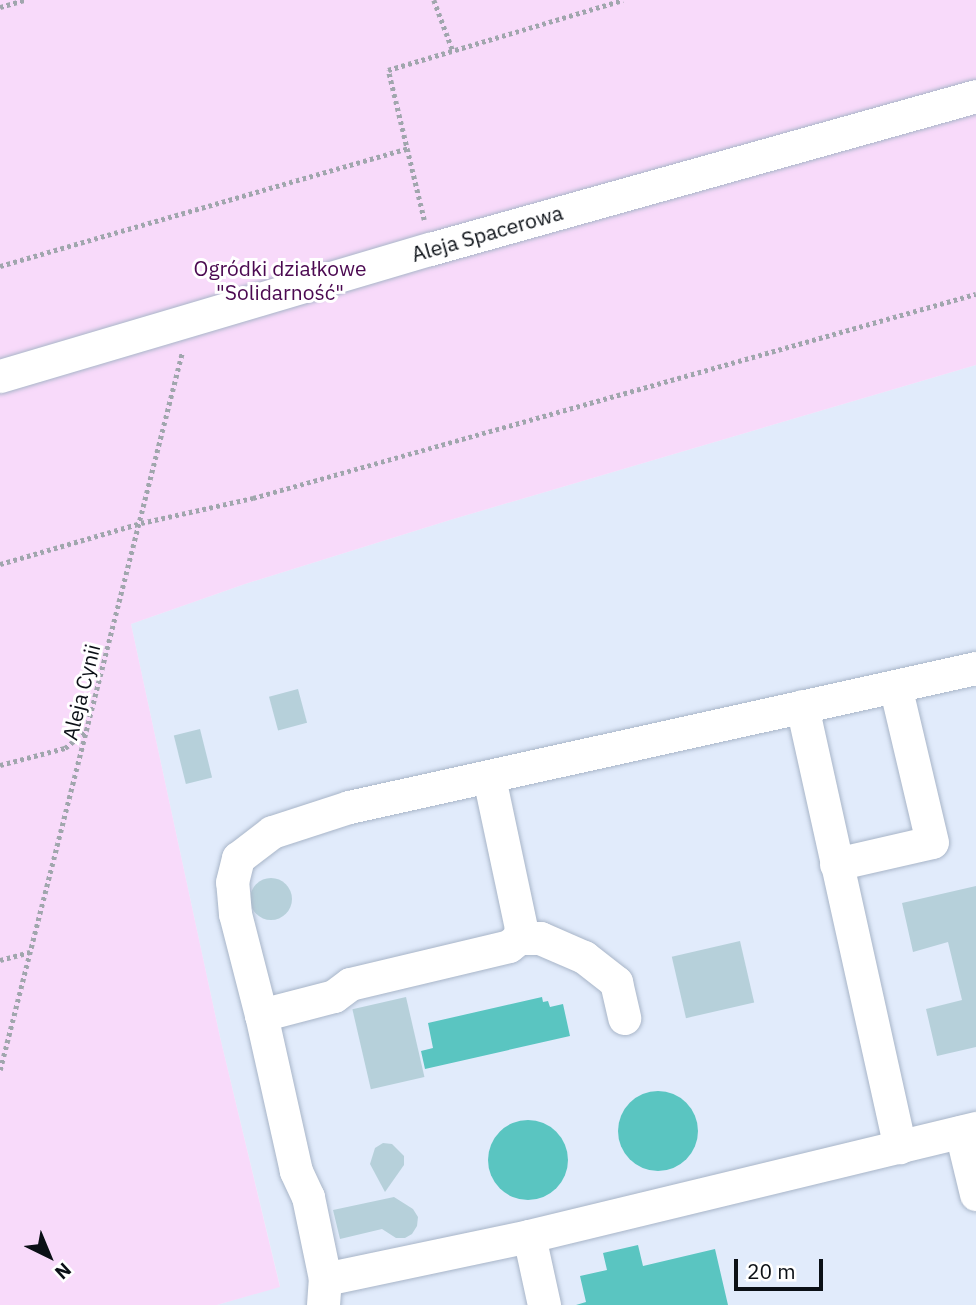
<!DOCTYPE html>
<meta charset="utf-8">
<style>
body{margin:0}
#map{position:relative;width:976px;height:1305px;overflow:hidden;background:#edf3fb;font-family:"IBM Plex Sans",sans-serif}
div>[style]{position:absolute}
.built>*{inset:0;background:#e1ebfb}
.green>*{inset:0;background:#f8dafa}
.water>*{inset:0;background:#5ac5c1}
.round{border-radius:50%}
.building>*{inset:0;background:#b6d0da;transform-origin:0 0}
.path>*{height:4.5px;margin-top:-2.25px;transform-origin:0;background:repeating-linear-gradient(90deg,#a0a6ad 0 3.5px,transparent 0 7px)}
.roads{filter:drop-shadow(0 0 2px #a8b5c8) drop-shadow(0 0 2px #a8b5c8)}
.minor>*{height:33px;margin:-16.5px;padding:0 16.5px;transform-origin:16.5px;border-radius:16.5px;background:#fff}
span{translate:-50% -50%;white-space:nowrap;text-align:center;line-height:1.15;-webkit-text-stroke:6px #fff;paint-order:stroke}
.street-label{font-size:21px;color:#0b1016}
.park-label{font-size:21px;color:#4b0951}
.north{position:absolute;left:14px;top:1221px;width:70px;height:70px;-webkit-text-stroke:5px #fff;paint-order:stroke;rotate:137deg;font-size:19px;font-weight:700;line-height:28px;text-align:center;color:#0b1016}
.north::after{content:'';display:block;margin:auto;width:24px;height:32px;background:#0b1016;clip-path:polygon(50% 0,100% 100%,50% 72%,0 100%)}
.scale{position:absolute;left:734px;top:1259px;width:89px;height:32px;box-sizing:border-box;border:4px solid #0b1016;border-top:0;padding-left:9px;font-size:21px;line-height:24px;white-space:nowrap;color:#0b1016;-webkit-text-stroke:5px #fff;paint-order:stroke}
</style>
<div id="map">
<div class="built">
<div style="clip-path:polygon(976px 365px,976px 1305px,217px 1305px,280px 1286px,220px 1037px,131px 624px,245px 584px,450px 520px)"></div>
</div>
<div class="green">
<div style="clip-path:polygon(0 0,976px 0,976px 365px,450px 520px,245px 584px,131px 624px,220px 1037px,280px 1287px,217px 1305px,0 1305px)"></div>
</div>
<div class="water">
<div style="clip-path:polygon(542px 997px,543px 1002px,548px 1001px,550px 1007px,563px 1004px,570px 1036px,425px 1069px,421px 1051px,433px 1048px,428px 1023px)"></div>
<div class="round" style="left:618px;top:1091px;width:80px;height:80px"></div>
<div class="round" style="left:488px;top:1120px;width:80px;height:80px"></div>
<div style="clip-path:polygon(638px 1245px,643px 1266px,715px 1249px,728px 1305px,576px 1305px,586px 1302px,580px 1276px,607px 1270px,603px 1253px)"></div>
</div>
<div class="building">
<div style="left:298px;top:689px;width:35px;height:30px;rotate:75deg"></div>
<div style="left:200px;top:729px;width:50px;height:27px;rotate:76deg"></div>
<div class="round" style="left:250px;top:878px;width:42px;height:42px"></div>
<div style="clip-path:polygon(976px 886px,976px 1047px,937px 1056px,926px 1009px,962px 1000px,948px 942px,913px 952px,902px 903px)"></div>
<div style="left:740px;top:941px;width:63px;height:70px;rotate:77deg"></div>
<div style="left:406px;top:997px;width:82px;height:55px;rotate:77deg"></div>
<div style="clip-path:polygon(383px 1143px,392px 1144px,404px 1156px,404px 1165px,385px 1192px,370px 1164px,375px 1148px)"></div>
<div style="clip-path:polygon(394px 1197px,413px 1209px,418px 1217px,417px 1226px,412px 1234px,405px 1238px,396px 1238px,382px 1229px,340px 1239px,333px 1210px)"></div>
</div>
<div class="path">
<div style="left:434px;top:0;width:54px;rotate:69.6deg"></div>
<div style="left:0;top:7px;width:25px;rotate:-16deg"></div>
<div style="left:424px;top:220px;width:154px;rotate:-103.5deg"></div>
<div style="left:388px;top:70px;width:245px;rotate:-16.6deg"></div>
<div style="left:0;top:266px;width:426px;rotate:-16.1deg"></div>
<div style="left:0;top:564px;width:147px;rotate:-16.2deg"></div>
<div style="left:141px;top:523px;width:115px;rotate:-12.6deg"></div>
<div style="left:253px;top:498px;width:751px;rotate:-15.76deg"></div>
<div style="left:0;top:765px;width:67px;rotate:-14.7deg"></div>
<div style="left:65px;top:748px;width:28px;rotate:-39deg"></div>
<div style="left:0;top:960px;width:31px;rotate:-15deg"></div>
<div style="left:0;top:1070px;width:740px;rotate:-75.76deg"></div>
</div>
<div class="roads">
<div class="minor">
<div style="left:0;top:376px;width:448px;rotate:-16.5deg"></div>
<div style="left:430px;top:249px;width:567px;rotate:-15.65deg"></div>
<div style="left:802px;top:706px;width:452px;rotate:77.5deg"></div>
<div style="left:836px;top:864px;width:98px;rotate:-12.9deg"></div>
<div style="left:932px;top:842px;width:160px;rotate:-103.3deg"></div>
<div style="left:519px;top:938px;width:21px"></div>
<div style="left:540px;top:938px;width:48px;rotate:23.4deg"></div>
<div style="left:584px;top:957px;width:41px;rotate:38deg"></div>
<div style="left:616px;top:982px;width:37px;rotate:77deg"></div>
<div style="left:261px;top:1015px;width:75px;rotate:-14.6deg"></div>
<div style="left:334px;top:996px;width:20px;rotate:-37deg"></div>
<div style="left:350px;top:984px;width:163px;rotate:-13.4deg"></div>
<div style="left:509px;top:946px;width:13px;rotate:-39deg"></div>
<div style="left:519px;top:938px;width:10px;rotate:-79deg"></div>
<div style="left:521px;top:928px;width:154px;rotate:-102deg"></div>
<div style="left:961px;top:1132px;width:64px;rotate:76.4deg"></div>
<div style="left:529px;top:1236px;width:71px;rotate:77.7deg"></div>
<div style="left:325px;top:1279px;width:208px;rotate:-11.9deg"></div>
<div style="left:529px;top:1236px;width:460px;rotate:-13.6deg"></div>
<div style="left:323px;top:1305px;width:26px;rotate:-86deg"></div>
<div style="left:325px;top:1279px;width:84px;rotate:-101.7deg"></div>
<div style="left:308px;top:1197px;width:29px;rotate:-115deg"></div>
<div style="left:296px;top:1171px;width:160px;rotate:-102.6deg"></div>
<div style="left:261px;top:1015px;width:104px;rotate:-104.4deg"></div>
<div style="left:235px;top:914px;width:32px;rotate:-95deg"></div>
<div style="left:232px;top:882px;width:25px;rotate:-76deg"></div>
<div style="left:238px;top:858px;width:43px;rotate:-37.4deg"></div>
<div style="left:272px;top:832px;width:81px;rotate:-18deg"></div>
<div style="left:349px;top:807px;width:642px;rotate:-12.5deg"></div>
</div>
</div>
<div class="street-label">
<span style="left:487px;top:233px;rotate:-16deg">Aleja Spacerowa</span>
<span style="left:81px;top:692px;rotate:-76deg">Aleja Cynii</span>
</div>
<div class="park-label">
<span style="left:280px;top:280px">Ogródki działkowe<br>"Solidarność"</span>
</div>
<div class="north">N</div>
<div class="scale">20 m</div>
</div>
